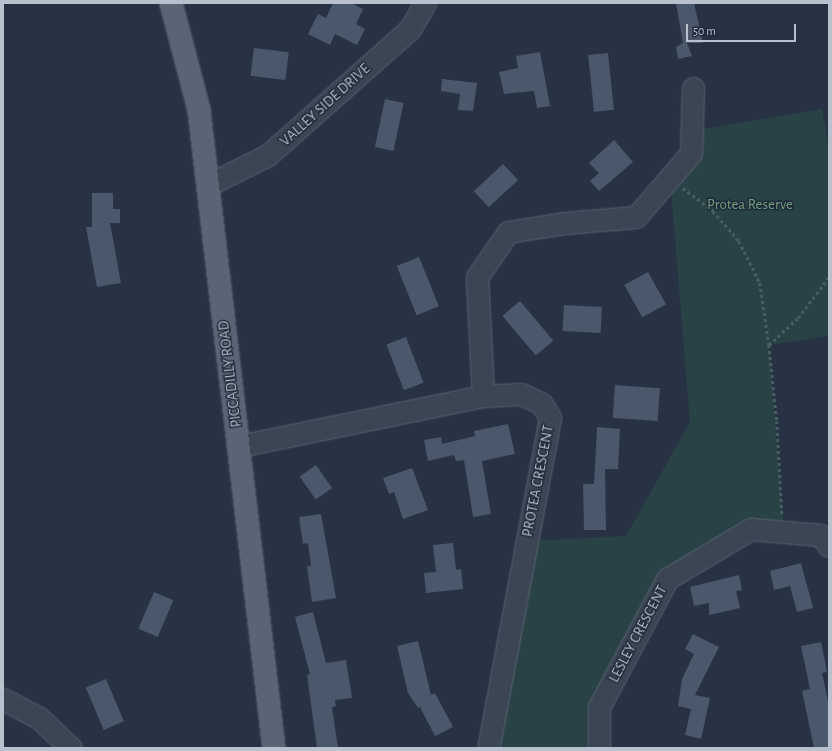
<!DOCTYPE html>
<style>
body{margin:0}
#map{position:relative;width:832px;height:751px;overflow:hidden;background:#273345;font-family:"Alegreya Sans",sans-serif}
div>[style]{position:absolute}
.green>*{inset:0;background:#294246}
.building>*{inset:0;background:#4b576b;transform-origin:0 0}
.path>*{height:2.5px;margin-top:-1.25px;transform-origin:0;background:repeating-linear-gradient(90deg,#475f62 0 3px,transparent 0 6px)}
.roads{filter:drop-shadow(0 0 1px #5a6372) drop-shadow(0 0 1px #5a6372)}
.minor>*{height:21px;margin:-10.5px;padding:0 10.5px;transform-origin:10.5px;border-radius:10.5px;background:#3b4554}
.major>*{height:22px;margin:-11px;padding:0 11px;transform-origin:11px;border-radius:11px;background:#596474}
span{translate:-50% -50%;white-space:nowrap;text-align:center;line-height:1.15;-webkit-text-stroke:3px #202a3a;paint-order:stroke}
.street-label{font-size:15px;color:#b9c1ce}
.park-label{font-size:15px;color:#6f9f7b}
.frame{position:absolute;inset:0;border:4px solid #b9c1ce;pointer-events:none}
.scale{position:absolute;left:686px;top:24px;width:110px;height:18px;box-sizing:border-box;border:2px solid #b9c1ce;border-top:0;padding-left:5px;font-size:12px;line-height:14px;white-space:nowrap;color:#b9c1ce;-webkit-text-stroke:3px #202a3a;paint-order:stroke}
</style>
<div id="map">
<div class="green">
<div style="clip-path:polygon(822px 109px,829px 148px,829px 336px,769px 345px,784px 532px,751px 529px,667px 579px,599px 707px,599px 748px,488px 748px,527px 541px,626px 536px,690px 422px,670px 178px,692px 131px)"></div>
</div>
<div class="building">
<div style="clip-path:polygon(333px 3px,351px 3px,363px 9px,356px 24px,365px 29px,357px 45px,335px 34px,330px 45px,308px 34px,318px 14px,326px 18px)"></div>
<div style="clip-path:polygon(676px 3px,694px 3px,703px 43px,687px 43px,692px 56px,678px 59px,676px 47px,683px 43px)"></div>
<div style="left:254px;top:48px;width:35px;height:28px;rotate:7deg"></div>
<div style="clip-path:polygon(540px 52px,550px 106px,537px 108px,534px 91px,504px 94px,499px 72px,518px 68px,516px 56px)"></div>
<div style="left:608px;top:53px;width:57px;height:20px;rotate:84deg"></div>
<div style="clip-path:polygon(442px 79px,477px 83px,473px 111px,458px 110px,460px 94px,441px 91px)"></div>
<div style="left:385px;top:99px;width:19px;height:49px;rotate:12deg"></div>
<div style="clip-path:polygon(614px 140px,633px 162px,599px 191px,590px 181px,599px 173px,589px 163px)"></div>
<div style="left:503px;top:164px;width:22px;height:40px;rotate:47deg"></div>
<div style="clip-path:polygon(92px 193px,113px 193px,113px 209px,120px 209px,120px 223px,110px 223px,121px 283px,97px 287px,86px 227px,92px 227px)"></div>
<div style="left:419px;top:257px;width:53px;height:24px;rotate:68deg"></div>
<div style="left:648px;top:272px;width:37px;height:27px;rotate:61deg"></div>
<div style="left:520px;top:301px;width:52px;height:23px;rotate:50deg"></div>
<div style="left:564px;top:305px;width:38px;height:26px;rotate:3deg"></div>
<div style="left:406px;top:337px;width:49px;height:21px;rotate:69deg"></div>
<div style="left:615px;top:385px;width:45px;height:33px;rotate:4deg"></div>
<div style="clip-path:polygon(508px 424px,515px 454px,482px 461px,491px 514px,473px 517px,464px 460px,456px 461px,454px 455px,428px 461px,424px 440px,441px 437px,442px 444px,475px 436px,474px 431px)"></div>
<div style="clip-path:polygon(597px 427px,620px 429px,618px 469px,605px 469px,606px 530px,584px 530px,583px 484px,594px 484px)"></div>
<div style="left:316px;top:465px;width:28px;height:20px;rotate:55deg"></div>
<div style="clip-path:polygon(412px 468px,428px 510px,403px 519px,394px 492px,389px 494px,383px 478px)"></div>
<div style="clip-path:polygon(321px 514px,336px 598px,312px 602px,307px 566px,311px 566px,308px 543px,303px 544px,299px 517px)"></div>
<div style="clip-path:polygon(453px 543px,456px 570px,461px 569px,463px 589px,426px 593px,424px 573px,436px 572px,433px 545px)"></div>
<div style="clip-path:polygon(801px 563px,813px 608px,797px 612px,790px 586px,774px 590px,770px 571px)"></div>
<div style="clip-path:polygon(739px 575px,742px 590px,736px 591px,740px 608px,709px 615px,709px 603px,694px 606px,690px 587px)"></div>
<div style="left:154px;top:592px;width:21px;height:40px;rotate:23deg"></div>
<div style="clip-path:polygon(313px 612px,326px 663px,346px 660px,352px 698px,335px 700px,336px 706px,332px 707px,338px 748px,317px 748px,307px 675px,310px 674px,295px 617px)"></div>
<div style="clip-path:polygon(693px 634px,719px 647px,695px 695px,710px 698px,701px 739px,685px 735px,691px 709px,678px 706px,682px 679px,694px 654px,685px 649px)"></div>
<div style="clip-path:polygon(418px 641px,431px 695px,435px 693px,453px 727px,435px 736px,420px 707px,418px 708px,408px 693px,397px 646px)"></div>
<div style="clip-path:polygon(821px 642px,827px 672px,822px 673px,829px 706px,829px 748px,814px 748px,802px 691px,810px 689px,801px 646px)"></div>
<div style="left:106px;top:679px;width:46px;height:22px;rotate:67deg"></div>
</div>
<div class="path">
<div style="left:683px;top:188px;width:38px;rotate:37deg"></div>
<div style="left:713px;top:211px;width:40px;rotate:49deg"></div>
<div style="left:739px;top:241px;width:47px;rotate:63.4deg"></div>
<div style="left:760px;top:283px;width:63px;rotate:81.7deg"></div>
<div style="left:769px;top:345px;width:76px;rotate:84deg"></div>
<div style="left:777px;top:421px;width:93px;rotate:86.9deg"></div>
<div style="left:769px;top:345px;width:40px;rotate:-43deg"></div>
<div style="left:798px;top:318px;width:51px;rotate:-52.9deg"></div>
</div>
<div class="roads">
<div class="minor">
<div style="left:208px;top:185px;width:67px;rotate:-26.6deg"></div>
<div style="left:268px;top:155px;width:190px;rotate:-41.6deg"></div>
<div style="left:410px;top:29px;width:30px;rotate:-60deg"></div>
<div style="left:483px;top:396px;width:119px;rotate:-92.9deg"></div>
<div style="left:477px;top:277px;width:55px;rotate:-55.4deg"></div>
<div style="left:508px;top:232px;width:58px;rotate:-9deg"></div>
<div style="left:565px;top:223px;width:71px;rotate:-4.8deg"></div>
<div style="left:636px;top:217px;width:84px;rotate:-49.3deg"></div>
<div style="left:691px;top:153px;width:65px;rotate:-88.2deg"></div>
<div style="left:239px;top:446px;width:249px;rotate:-11.6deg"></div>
<div style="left:483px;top:396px;width:38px;rotate:-3deg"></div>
<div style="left:521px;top:394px;width:23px;rotate:25deg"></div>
<div style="left:542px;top:404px;width:16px;rotate:60deg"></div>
<div style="left:550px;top:418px;width:336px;rotate:100.6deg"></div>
<div style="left:3px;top:699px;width:41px;rotate:27.8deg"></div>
<div style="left:39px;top:718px;width:44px;rotate:43.2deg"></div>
<div style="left:599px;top:748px;width:41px;rotate:-90deg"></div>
<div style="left:599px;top:707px;width:145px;rotate:-62deg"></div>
<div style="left:667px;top:579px;width:98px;rotate:-30.8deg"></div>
<div style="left:751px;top:529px;width:69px;rotate:5deg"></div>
<div style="left:820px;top:535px;width:14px;rotate:51deg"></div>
</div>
<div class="major">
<div style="left:171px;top:3px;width:111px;rotate:75.3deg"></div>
<div style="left:199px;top:110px;width:642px;rotate:83.3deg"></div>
</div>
</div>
<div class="street-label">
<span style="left:325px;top:105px;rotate:-42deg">VALLEY SIDE DRIVE</span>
<span style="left:230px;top:374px;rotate:-97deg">PICCADILLY ROAD</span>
<span style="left:538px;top:481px;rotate:-79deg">PROTEA CRESCENT</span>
<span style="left:638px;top:634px;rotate:-62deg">LESLEY CRESCENT</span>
</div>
<div class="park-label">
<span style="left:750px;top:205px">Protea Reserve</span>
</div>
<div class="frame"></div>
<div class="scale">50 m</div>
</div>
